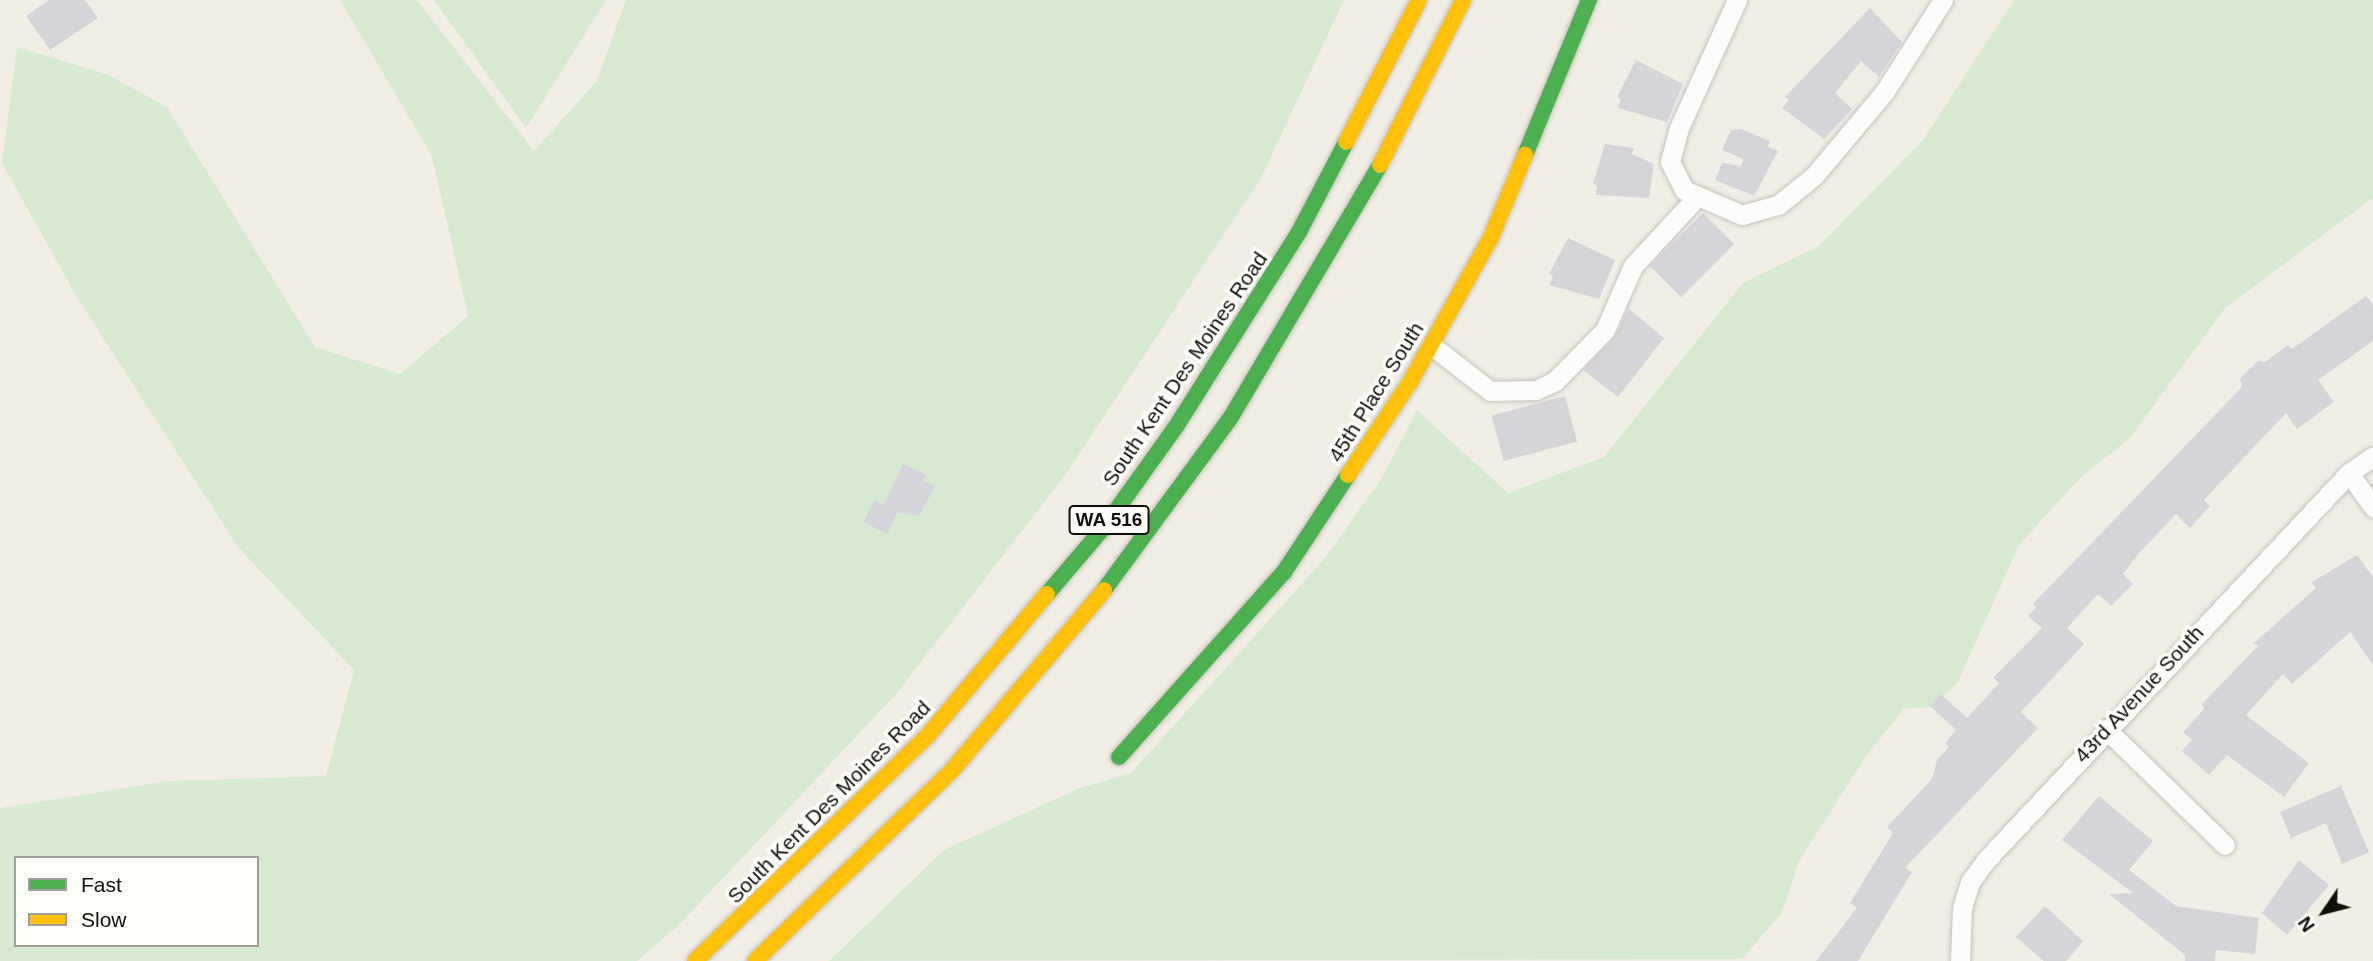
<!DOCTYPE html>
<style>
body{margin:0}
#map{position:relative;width:2373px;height:961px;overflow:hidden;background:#f2eee6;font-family:Helvetica,sans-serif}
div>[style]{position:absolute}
.green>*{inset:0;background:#d6e9d1}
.building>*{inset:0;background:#d7d3da;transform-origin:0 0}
.roads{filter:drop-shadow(0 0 2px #c5c2bc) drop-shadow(0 0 2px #c5c2bc)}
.street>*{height:19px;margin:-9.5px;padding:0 9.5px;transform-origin:9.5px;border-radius:9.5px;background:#fdfcfb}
.fast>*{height:16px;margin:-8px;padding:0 8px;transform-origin:8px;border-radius:8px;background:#4caf50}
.slow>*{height:16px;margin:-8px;padding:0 8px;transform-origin:8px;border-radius:8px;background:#ffc107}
span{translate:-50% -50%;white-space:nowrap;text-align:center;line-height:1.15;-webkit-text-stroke:7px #fefdfa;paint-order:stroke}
.shield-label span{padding:2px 5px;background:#fefdfa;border:2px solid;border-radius:5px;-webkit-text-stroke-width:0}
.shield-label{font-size:19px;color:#110f0a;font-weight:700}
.street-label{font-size:21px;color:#110f0a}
.legend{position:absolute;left:14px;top:856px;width:245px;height:91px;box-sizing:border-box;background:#fefdfa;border:2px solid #9f9e9a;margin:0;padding:9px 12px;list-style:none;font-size:21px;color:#110f0a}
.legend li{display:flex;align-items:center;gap:14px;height:35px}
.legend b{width:35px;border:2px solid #9f9e9a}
.north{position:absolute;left:2289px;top:877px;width:70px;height:70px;-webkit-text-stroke:5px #fefdfa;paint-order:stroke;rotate:235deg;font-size:19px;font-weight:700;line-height:28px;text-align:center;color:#110f0a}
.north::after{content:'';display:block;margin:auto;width:24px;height:32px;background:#110f0a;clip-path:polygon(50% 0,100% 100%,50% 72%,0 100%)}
</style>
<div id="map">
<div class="green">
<div style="clip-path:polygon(evenodd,340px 0,417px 0,534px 151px,597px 81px,626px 0,1344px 0,1261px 178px,1068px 471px,897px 693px,678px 926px,637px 961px,0 961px,0 808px,168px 781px,326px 776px,354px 670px,238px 547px,78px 299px,2px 163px,17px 47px,109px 75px,167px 107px,315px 347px,400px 374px,468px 316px,432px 156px,340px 0,16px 858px,257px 858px,257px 945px,16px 945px,16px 858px)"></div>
<div style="clip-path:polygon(434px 0,606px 0,526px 128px)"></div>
<div style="clip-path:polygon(2014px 0,2373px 0,2373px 198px,2225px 308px,2130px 438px,2081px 477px,2019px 545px,1957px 684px,1930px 707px,1904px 709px,1866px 756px,1799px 861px,1782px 913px,1742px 959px,829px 961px,944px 850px,1080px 788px,1131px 773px,1325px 558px,1382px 478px,1417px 410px,1508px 493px,1604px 457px,1743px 283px,1819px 246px,1923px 140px)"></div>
</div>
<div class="building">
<div style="clip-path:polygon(49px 0,85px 0,98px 18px,50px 50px,26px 16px)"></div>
<div style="clip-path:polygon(1870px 8px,1902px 42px,1879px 77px,1861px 61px,1835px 93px,1852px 109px,1824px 139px,1782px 108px,1789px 100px,1785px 97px)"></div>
<div style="clip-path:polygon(1636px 60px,1683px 84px,1667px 122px,1618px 108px,1621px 99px,1617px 97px)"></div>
<div style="clip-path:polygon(1741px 129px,1770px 141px,1768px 147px,1778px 151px,1754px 196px,1715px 180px,1722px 163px,1741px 166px,1743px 159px,1722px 150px,1731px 130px)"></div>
<div style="clip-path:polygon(1605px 144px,1634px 148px,1632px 154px,1654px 164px,1649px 198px,1596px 195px,1597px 185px,1593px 184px)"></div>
<div style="left:1703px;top:213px;width:44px;height:75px;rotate:45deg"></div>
<div style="clip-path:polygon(1568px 238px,1615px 260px,1599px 299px,1549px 285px,1553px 276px,1549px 274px)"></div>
<div style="clip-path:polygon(2366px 296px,2373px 305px,2373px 341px,2318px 380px,2334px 402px,2297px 429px,2286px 413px,2204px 500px,2210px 506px,2190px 528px,2176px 514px,2140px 552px,2123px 574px,2133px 584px,2111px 606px,2098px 594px,2067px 628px,2084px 644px,2021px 712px,2038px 728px,1905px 868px,1912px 872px,1858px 961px,1816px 961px,1857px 908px,1850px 903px,1893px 833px,1887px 827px,1932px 779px,1937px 760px,1949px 747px,1945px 743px,1956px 730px,1930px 706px,1941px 694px,1967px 718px,1999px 683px,1993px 678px,2042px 628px,2028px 616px,2036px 607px,2033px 604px,2242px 387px,2240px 378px,2258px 361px,2265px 362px,2288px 345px,2292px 349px)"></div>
<div style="clip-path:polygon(1629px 309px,1664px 338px,1618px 397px,1583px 370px,1614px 338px)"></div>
<div style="left:1565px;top:396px;width:47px;height:76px;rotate:75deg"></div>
<div style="clip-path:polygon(903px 464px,926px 475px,923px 481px,935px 486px,919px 516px,897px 512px,887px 534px,864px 522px,874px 500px,884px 505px)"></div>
<div style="clip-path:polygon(2357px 555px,2373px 577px,2373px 665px,2350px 632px,2292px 684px,2283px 674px,2246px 715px,2309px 763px,2284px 797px,2227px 755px,2209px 775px,2182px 751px,2192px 740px,2183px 732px,2204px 709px,2202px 704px,2258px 646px,2254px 643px,2316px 588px,2312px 582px)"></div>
<div style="clip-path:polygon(2341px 786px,2369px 852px,2342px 864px,2326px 823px,2291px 838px,2280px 812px)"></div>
<div style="clip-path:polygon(2099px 796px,2153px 841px,2129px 870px,2176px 906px,2259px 918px,2255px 954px,2216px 950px,2215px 961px,2185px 961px,2185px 955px,2109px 894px,2133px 893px,2062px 840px)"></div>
<div style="clip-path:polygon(2299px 860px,2329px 885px,2287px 935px,2262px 913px)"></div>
<div style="clip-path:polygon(2045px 906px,2083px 941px,2066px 961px,2044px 961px,2016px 937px)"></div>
</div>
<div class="roads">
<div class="street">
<div style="left:1737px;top:0;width:141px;rotate:114.4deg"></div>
<div style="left:1679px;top:128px;width:35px;rotate:105deg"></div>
<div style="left:1670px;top:162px;width:31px;rotate:63deg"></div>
<div style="left:1684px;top:190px;width:63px;rotate:23.3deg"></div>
<div style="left:1742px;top:215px;width:37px;rotate:-16deg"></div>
<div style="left:1778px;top:205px;width:46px;rotate:-38.9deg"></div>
<div style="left:1814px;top:176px;width:111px;rotate:-50.1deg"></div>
<div style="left:1885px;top:91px;width:108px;rotate:-57.5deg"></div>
<div style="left:1431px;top:345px;width:75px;rotate:37.9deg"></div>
<div style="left:1490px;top:391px;width:46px;rotate:-1.2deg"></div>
<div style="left:1536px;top:390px;width:21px;rotate:-25deg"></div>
<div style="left:1555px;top:381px;width:71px;rotate:-45.6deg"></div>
<div style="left:1605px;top:330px;width:70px;rotate:-66.4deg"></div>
<div style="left:1633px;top:266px;width:93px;rotate:-47.2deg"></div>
<div style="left:2349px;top:473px;width:42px;rotate:54.8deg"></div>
<div style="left:2106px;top:729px;width:166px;rotate:44.3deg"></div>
<div style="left:1960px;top:961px;width:53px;rotate:-87.8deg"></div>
<div style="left:1962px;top:908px;width:27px;rotate:-73deg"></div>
<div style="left:1970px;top:882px;width:27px;rotate:-54deg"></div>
<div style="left:1986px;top:860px;width:531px;rotate:-46.83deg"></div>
<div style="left:2349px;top:473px;width:29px;rotate:-35deg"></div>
</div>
<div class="fast">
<div style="left:1525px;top:155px;width:168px;rotate:-67.6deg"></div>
<div style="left:1104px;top:590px;width:215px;rotate:-53.7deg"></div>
<div style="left:1231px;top:417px;width:293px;rotate:-59.4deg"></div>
<div style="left:1047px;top:594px;width:89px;rotate:-49.5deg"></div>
<div style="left:1105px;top:526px;width:124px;rotate:-54.5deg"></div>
<div style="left:1177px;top:425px;width:228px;rotate:-57.7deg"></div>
<div style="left:1299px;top:232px;width:102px;rotate:-62.4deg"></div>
<div style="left:1119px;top:757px;width:248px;rotate:-48.3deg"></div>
<div style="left:1284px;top:572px;width:116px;rotate:-56.6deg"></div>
</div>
<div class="slow">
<div style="left:1346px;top:142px;width:160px;rotate:-62.8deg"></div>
<div style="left:1380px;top:165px;width:185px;rotate:-63.3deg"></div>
<div style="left:1348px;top:475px;width:112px;rotate:-56.3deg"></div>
<div style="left:1410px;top:382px;width:166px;rotate:-60.8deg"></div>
<div style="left:1491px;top:237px;width:89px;rotate:-67.5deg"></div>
<div style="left:695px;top:961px;width:326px;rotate:-44.1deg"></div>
<div style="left:929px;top:734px;width:183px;rotate:-49.9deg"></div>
<div style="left:755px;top:961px;width:276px;rotate:-44.1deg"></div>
<div style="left:953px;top:769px;width:234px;rotate:-49.8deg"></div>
</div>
</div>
<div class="shield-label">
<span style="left:1109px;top:520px">WA 516</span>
</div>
<div class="street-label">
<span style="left:1185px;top:369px;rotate:-56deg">South Kent Des Moines Road</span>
<span style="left:1376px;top:392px;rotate:-58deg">45th Place South</span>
<span style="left:2139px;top:694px;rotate:-47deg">43rd Avenue South</span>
<span style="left:829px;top:802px;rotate:-45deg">South Kent Des Moines Road</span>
</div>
<ul class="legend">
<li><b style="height:9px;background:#4caf50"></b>Fast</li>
<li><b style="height:9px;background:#ffc107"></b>Slow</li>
</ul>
<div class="north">N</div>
</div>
